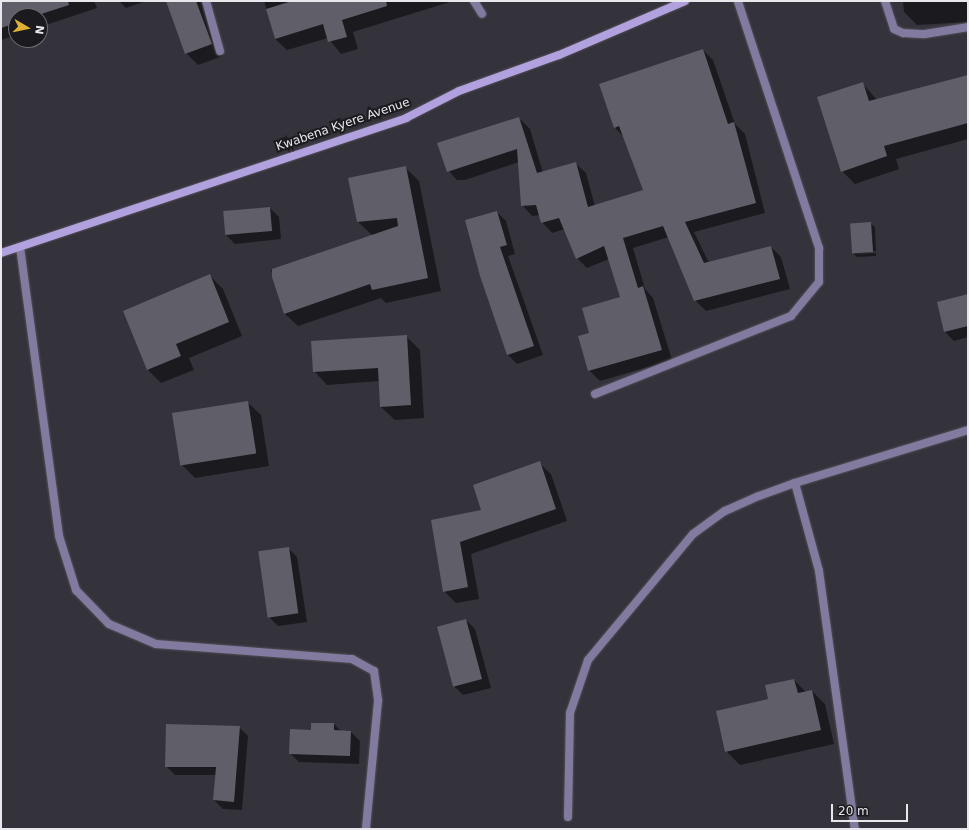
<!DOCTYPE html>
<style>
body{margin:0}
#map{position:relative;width:969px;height:830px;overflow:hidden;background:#34323b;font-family:"DejaVu Sans",sans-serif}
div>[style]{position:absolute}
.shadow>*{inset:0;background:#0007}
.building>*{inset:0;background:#605e68;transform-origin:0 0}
.roads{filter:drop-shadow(0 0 1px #514f57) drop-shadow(0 0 1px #514f57)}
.service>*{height:8px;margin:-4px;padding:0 4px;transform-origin:4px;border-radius:4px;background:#837aa0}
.minor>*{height:8px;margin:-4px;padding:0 4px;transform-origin:4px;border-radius:4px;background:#837aa0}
.secondary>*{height:8px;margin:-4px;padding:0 4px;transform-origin:4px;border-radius:4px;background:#b1a1de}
span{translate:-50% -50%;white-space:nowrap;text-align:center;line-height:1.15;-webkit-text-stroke:4px #1b1b1f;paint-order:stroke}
.street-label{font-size:12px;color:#e8e7ec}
.frame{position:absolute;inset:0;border:2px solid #e8e7ec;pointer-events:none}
.north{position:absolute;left:8px;top:8px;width:40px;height:40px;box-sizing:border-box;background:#1b1b1f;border:1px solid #6d6d71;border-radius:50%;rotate:99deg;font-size:11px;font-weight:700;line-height:16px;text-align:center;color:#e8e7ec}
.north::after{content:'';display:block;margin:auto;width:14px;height:18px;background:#e0b034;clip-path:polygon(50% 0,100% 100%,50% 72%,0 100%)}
.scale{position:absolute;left:831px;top:804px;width:77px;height:18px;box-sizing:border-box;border:2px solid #e8e7ec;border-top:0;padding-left:5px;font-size:12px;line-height:14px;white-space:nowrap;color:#e8e7ec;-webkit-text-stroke:3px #1b1b1f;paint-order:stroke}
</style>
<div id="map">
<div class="shadow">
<div style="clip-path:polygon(94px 1px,97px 8px,40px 27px,40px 16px,16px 16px,16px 35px,1px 40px,1px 2px)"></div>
<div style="clip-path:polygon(119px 1px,146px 1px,126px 8px)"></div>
<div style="clip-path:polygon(167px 1px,203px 1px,223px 56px,198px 65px,186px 53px)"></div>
<div style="clip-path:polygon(264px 1px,453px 1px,353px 32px,358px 49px,341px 54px,328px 38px,287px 50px,275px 39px)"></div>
<div style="clip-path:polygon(903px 1px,968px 1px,968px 22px,917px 25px,904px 12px)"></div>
<div style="clip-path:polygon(703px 50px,713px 60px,735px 124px,745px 134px,765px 213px,694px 232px,709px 263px,771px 247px,781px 257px,790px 289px,706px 311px,695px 300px,669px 237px,633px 248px,645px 289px,653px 298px,672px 360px,600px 381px,589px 370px,590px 334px,621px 298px,609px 259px,587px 268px,577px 258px,565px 229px,552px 233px,542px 222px,540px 215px,532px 216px,522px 205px,519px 162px,465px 180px,457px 180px,447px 169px,519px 118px,530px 129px,543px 173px,575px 163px,586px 173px,595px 206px,644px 191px,624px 137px,615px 128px)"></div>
<div style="clip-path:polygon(968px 76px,968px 139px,896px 159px,899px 169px,855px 184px,842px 171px,862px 83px,877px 100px)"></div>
<div style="clip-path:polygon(405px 167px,419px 181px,441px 291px,386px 303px,381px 298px,298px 326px,284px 313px,271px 270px,373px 236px,358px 222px)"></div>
<div style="clip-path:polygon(270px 208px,279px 217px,281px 239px,235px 244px,226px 235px)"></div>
<div style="clip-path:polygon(497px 212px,506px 221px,515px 254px,508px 256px,543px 355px,517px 364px,508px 355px,481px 275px)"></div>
<div style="clip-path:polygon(870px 223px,875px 227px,876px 251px,855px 254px,876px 253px,876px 256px,857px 257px,853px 253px)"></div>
<div style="clip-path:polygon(210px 276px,223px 289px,242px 336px,189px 358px,194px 370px,161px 383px,148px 370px)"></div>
<div style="clip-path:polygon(968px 295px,968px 337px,954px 341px,945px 332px,938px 303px)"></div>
<div style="clip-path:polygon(406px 336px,420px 350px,424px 418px,395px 420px,381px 407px,380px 381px,327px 385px,314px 371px)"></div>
<div style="clip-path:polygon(247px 402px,261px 415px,269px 466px,195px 478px,182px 465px)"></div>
<div style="clip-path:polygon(539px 463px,551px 474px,567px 521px,471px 554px,479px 599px,456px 603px,444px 591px,432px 521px,483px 511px)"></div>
<div style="clip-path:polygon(288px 548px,297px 557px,307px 622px,278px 626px,269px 617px)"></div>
<div style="clip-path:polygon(466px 620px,475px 629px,491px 688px,463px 695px,454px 686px)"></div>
<div style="clip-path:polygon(794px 680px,806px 692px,812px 691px,825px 704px,834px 744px,740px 765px,726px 751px)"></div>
<div style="clip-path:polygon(334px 724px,341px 731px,351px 732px,360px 741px,359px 764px,299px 762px,290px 753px,312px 731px)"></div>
<div style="clip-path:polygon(239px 727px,248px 736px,242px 810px,223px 809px,214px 800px,216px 775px,175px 775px,166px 766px)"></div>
</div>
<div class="building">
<div style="clip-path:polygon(1px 1px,68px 1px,69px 5px,35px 16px,16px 16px,16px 23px,1px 28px)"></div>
<div style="clip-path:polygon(166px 1px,196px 1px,212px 44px,185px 54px)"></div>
<div style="clip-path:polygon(292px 1px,386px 1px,387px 6px,342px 20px,347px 37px,328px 42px,323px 24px,275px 39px,266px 9px)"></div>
<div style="clip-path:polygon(703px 49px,728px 124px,734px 122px,756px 203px,685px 222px,704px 263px,771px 246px,780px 279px,694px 301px,663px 226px,623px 238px,638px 288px,643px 286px,662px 350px,588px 371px,578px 336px,589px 333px,582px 308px,620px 297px,604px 246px,576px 259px,559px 218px,541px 223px,536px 205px,521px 206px,517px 149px,447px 172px,437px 143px,519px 117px,537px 173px,576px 162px,588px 207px,643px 190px,619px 126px,614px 128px,599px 84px)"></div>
<div style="clip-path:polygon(968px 75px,968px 123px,884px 146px,887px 156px,841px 172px,817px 97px,863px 82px,869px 101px)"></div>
<div style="clip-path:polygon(406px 166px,428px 278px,372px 290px,370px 284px,284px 314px,272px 277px,272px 269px,398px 226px,397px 218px,357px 222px,348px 178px)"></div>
<div style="left:270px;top:207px;width:24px;height:47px;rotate:85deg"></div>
<div style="clip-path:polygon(497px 211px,507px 245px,500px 247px,534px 346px,507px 355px,480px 276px,465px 220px)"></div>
<div style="left:871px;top:222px;width:30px;height:21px;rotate:86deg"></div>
<div style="clip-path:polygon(210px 274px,229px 322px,176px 344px,181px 356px,147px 370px,123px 311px)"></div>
<div style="clip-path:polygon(968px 294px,968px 326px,944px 332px,937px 302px)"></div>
<div style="clip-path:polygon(407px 335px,411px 405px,380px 407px,378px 368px,313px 372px,311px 341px)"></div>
<div style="left:248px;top:401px;width:53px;height:77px;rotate:81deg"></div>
<div style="clip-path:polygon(540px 461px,556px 509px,460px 542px,468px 587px,443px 592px,431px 520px,481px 510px,473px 485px)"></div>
<div style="left:289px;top:547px;width:67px;height:31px;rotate:82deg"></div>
<div style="left:466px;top:619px;width:62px;height:30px;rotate:75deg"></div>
<div style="clip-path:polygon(794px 679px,798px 693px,812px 690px,821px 730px,725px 752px,716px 711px,768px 699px,765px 685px)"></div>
<div style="clip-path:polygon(311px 723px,334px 723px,334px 730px,351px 731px,350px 756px,289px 754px,290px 729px,311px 730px)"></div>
<div style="clip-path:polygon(166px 724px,240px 726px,234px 802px,213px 800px,216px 767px,165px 767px)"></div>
</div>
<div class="roads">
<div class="service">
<div style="left:885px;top:1px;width:29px;rotate:72deg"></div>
<div style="left:894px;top:29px;width:10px;rotate:24deg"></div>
<div style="left:903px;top:33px;width:22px;rotate:3deg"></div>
<div style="left:925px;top:34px;width:44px;rotate:-9.2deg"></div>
</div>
<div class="minor">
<div style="left:206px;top:1px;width:52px;rotate:74.4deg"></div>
<div style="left:474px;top:1px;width:15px;rotate:58deg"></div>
<div style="left:20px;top:247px;width:292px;rotate:82.3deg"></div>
<div style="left:59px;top:536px;width:57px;rotate:72.5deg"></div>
<div style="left:76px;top:590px;width:47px;rotate:45.9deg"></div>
<div style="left:109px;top:624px;width:51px;rotate:23.1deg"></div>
<div style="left:156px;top:644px;width:197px;rotate:4.4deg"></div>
<div style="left:352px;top:659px;width:25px;rotate:29deg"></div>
<div style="left:374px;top:671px;width:30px;rotate:82deg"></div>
<div style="left:378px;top:701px;width:129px;rotate:95.4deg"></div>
<div style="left:595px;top:394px;width:211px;rotate:-21.7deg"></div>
<div style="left:791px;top:316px;width:44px;rotate:-50.5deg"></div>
<div style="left:819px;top:282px;width:34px;rotate:-90deg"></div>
<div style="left:819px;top:248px;width:260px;rotate:-108.2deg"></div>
<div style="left:795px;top:483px;width:91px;rotate:74.7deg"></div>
<div style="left:819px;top:571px;width:260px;rotate:82.1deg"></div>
<div style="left:568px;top:817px;width:104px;rotate:-88.9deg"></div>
<div style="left:570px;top:713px;width:56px;rotate:-71.2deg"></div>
<div style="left:588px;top:660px;width:164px;rotate:-50.2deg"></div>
<div style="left:693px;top:534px;width:39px;rotate:-36deg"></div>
<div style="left:725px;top:511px;width:37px;rotate:-24deg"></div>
<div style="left:759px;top:496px;width:38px;rotate:-20deg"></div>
<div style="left:795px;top:483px;width:181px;rotate:-17deg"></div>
</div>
<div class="secondary">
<div style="left:1px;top:253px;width:427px;rotate:-18.4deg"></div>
<div style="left:406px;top:118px;width:59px;rotate:-27deg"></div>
<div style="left:459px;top:91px;width:106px;rotate:-19.8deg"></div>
<div style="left:559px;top:55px;width:137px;rotate:-23.2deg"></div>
</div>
</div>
<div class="street-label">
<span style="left:343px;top:125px;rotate:-19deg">Kwabena Kyere Avenue</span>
</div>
<div class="frame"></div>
<div class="north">N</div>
<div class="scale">20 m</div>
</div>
